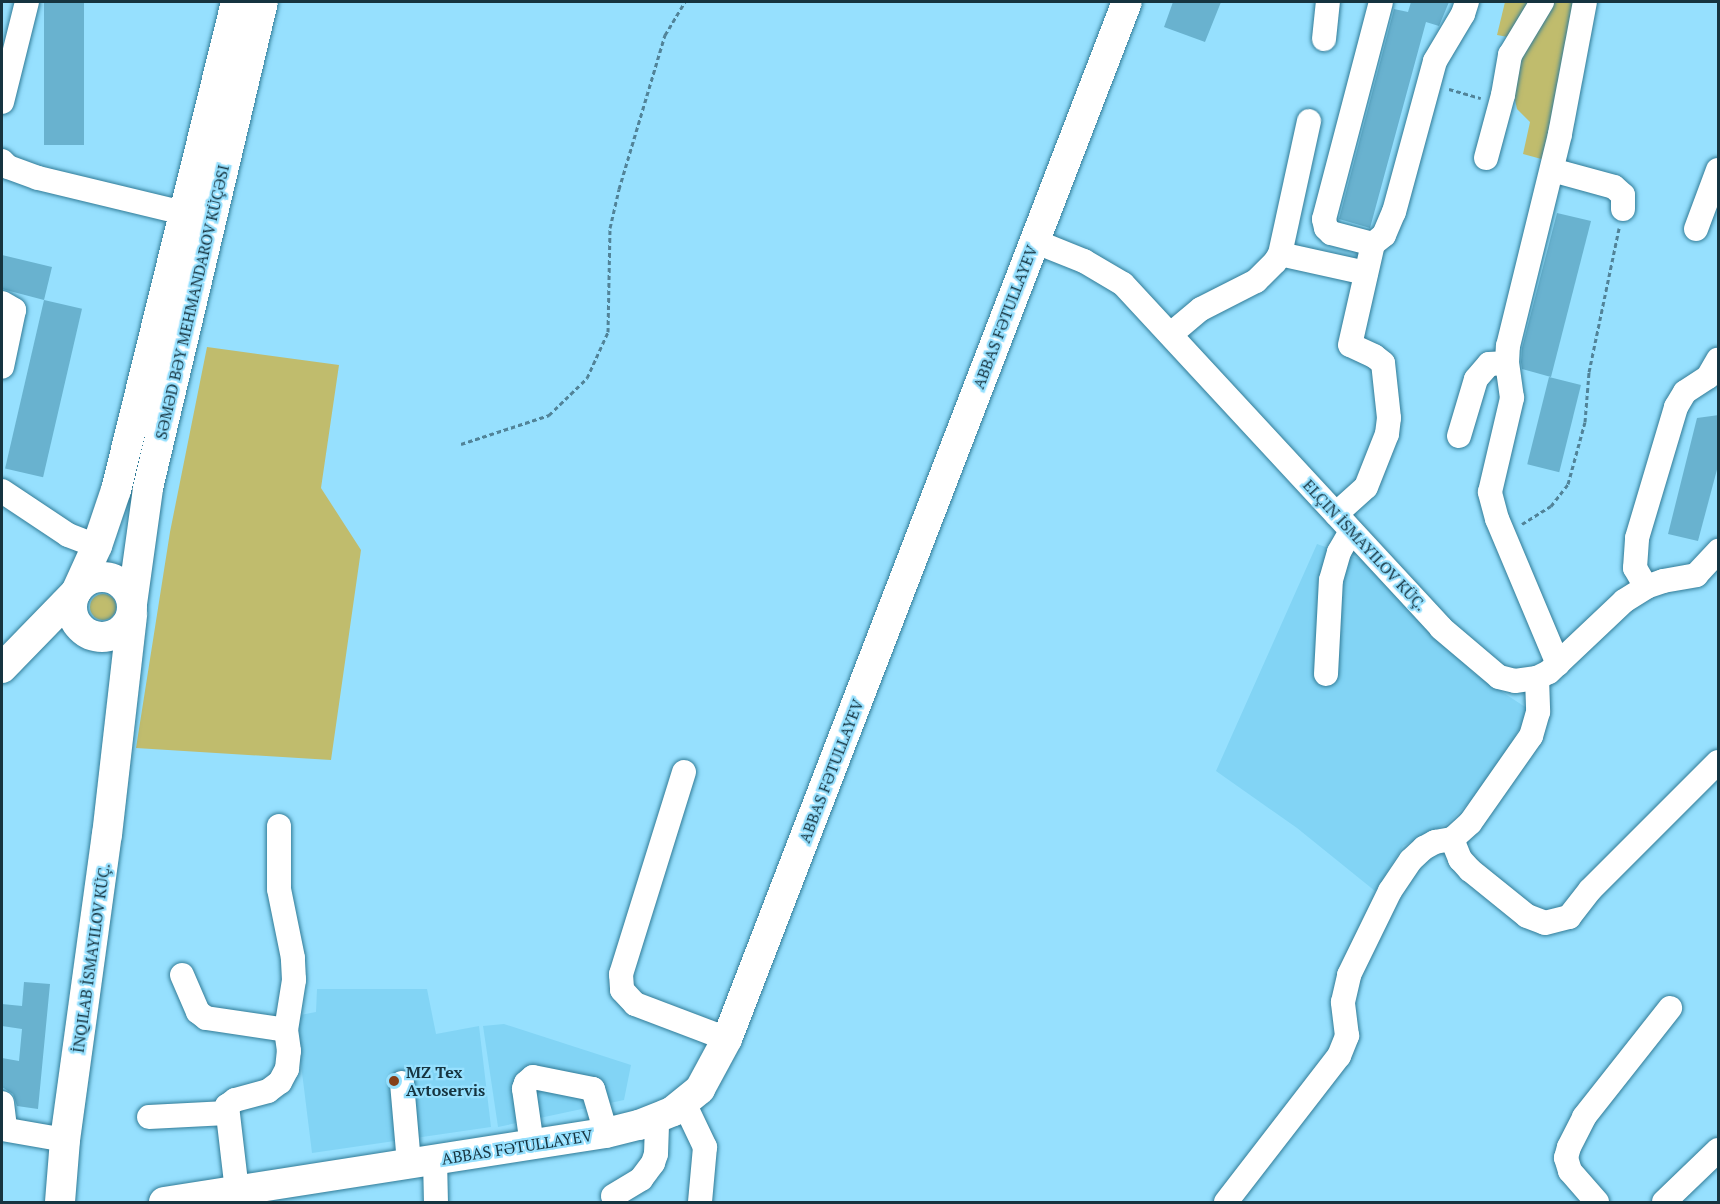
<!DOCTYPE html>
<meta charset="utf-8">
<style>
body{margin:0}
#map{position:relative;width:1720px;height:1204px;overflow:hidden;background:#96e0fe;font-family:"PT Serif",serif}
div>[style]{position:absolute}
.built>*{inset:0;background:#82d4f5}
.green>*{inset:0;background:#c0bc6d}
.round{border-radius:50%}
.building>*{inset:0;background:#69b2cf;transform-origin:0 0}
.path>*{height:3px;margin-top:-1.5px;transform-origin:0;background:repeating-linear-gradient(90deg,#518398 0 4.5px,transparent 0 7.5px)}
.roads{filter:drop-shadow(0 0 2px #317b97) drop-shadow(0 0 2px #317b97)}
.minor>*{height:24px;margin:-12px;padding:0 12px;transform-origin:12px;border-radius:12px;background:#fff}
.major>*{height:30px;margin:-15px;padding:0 15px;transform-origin:15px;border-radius:15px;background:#fff}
.major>.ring{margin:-15px;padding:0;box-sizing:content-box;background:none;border:30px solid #fff;border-radius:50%}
.dots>*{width:16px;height:16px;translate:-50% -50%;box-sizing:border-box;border:3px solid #96e0fe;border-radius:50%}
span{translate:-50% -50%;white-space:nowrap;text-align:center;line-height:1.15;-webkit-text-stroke:4.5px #96e0fe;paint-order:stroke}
.street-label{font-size:16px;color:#163440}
.poi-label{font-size:16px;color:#163440;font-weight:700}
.left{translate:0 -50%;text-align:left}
.frame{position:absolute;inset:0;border:3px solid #163440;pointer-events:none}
</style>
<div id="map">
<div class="built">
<div style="clip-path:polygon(1317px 544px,1368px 562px,1473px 673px,1530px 710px,1487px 784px,1448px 823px,1403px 846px,1375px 891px,1297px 828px,1216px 771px)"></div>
<div style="clip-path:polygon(317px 989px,427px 989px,436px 1034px,479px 1026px,491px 1127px,312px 1153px,295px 1016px,316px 1012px)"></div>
<div style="clip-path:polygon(504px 1024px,631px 1065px,624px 1100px,498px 1127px,483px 1026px)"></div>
</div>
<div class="green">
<div style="clip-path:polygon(1505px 2px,1531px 2px,1508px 37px,1497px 35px)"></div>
<div style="clip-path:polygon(1551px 2px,1577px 2px,1545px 160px,1523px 154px,1530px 122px,1517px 109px,1512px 87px,1523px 44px)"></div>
<div style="clip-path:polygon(207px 347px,339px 365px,321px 488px,361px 550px,331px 760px,136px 748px,170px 532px)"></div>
<div class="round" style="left:90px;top:594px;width:26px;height:26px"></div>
</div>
<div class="building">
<div style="left:44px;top:2px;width:40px;height:143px"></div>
<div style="clip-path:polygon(1173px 2px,1221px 2px,1205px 42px,1164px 27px)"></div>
<div style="clip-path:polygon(1411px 2px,1449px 2px,1439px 26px,1426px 22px,1370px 228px,1339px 219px,1394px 9px,1408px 12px)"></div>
<div style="clip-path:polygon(1557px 213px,1591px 221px,1551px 377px,1522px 369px,1521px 362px,1522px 348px)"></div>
<div style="clip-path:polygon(2px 255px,52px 267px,44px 300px,2px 289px)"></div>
<div style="left:44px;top:300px;width:39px;height:173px;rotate:13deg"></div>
<div style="left:1549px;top:377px;width:33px;height:90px;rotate:14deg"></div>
<div style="clip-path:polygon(1719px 415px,1719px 462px,1698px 541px,1668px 534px,1697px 418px)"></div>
<div style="clip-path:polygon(24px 982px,50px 984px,38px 1109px,17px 1106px,13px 1094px,2px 1087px,2px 1058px,19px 1061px,22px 1029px,2px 1026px,2px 1004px,22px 1006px)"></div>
</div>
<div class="path">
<div style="left:1449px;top:89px;width:33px;rotate:16deg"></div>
<div style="left:461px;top:444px;width:93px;rotate:-18.2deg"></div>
<div style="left:549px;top:415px;width:53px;rotate:-44.2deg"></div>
<div style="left:587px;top:378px;width:51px;rotate:-65.5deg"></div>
<div style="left:608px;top:332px;width:104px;rotate:-88.9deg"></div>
<div style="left:610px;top:228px;width:40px;rotate:-77deg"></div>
<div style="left:619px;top:189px;width:161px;rotate:-73.4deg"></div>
<div style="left:665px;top:35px;width:39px;rotate:-59deg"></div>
<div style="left:1522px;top:524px;width:34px;rotate:-32deg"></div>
<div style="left:1551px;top:506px;width:28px;rotate:-52deg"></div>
<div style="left:1568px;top:484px;width:64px;rotate:-74.7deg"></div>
<div style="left:1585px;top:422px;width:50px;rotate:-85.4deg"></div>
<div style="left:1589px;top:372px;width:147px;rotate:-78.2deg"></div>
</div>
<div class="roads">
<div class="minor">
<div style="left:1324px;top:39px;width:37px;rotate:-84deg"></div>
<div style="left:2px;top:102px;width:103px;rotate:-76deg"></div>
<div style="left:1486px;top:158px;width:65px;rotate:-74.9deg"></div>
<div style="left:1503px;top:95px;width:41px;rotate:-80.1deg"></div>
<div style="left:1510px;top:55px;width:62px;rotate:-58.9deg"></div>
<div style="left:2px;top:161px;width:8px;rotate:45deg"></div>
<div style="left:8px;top:167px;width:32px;rotate:20deg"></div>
<div style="left:38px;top:178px;width:150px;rotate:13.5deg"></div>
<div style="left:1552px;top:170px;width:64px;rotate:15.3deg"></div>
<div style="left:1614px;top:187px;width:12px;rotate:42deg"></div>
<div style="left:1623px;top:195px;width:14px;rotate:90deg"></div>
<div style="left:1696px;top:229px;width:63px;rotate:-69.6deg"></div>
<div style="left:1034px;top:241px;width:54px;rotate:21.8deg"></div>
<div style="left:1084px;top:261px;width:45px;rotate:30.5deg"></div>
<div style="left:1123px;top:284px;width:468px;rotate:47.2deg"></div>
<div style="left:1441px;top:628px;width:76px;rotate:40.2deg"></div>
<div style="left:1499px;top:677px;width:16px;rotate:14deg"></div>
<div style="left:1515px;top:681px;width:22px;rotate:-8deg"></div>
<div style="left:1537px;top:678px;width:13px;rotate:-27deg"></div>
<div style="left:1549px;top:672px;width:103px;rotate:-43.4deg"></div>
<div style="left:1624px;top:601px;width:26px;rotate:-32deg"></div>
<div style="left:1646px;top:587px;width:18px;rotate:-19deg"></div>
<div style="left:1663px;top:581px;width:34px;rotate:-10deg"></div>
<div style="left:1696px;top:575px;width:33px;rotate:-47deg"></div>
<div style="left:1373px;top:244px;width:43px;rotate:-165.3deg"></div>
<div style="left:1331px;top:233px;width:7px;rotate:-135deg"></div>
<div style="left:1326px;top:228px;width:9px;rotate:-103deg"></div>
<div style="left:1324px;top:219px;width:224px;rotate:-75.3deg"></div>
<div style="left:1280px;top:254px;width:88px;rotate:12.5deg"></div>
<div style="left:2px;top:303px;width:14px;rotate:30deg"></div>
<div style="left:14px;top:310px;width:58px;rotate:101.9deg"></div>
<div style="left:1171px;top:334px;width:39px;rotate:-40deg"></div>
<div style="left:1201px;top:309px;width:62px;rotate:-27deg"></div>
<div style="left:1256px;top:281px;width:27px;rotate:-45deg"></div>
<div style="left:1275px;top:262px;width:9px;rotate:-58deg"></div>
<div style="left:1280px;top:254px;width:136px;rotate:-77.7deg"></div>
<div style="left:1459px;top:436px;width:59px;rotate:-73.4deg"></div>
<div style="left:1476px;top:379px;width:20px;rotate:-49deg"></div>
<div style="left:1489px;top:364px;width:18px;rotate:-3deg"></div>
<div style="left:2px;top:491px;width:79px;rotate:33.7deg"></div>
<div style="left:68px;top:535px;width:31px;rotate:21deg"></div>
<div style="left:1336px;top:514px;width:40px;rotate:-42deg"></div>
<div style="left:1366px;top:487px;width:57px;rotate:-68.4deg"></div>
<div style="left:1387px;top:434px;width:16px;rotate:-83deg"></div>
<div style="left:1389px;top:418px;width:55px;rotate:-96.2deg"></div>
<div style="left:1383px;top:363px;width:11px;rotate:-142deg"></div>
<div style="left:1374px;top:356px;width:26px;rotate:-155deg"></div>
<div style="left:1350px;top:345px;width:104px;rotate:-77.2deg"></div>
<div style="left:1373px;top:244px;width:14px;rotate:-39deg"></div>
<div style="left:1384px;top:235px;width:25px;rotate:-67deg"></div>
<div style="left:1394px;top:212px;width:156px;rotate:-74.8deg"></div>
<div style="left:1435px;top:61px;width:55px;rotate:-59.2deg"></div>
<div style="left:1463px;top:14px;width:13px;rotate:-72deg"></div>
<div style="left:1646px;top:587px;width:22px;rotate:-120deg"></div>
<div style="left:1635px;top:568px;width:30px;rotate:-86deg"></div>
<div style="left:1637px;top:538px;width:137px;rotate:-73.4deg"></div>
<div style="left:1676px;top:407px;width:17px;rotate:-59deg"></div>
<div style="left:1685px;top:392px;width:27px;rotate:-33deg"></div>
<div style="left:1708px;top:377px;width:20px;rotate:-60deg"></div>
<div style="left:1558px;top:664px;width:157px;rotate:-112.8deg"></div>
<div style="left:1497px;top:519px;width:28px;rotate:-105deg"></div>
<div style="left:1490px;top:492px;width:97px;rotate:-76.8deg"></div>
<div style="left:1512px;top:398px;width:35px;rotate:-98deg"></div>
<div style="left:1507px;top:363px;width:17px;rotate:-87deg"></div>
<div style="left:1508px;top:346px;width:218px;rotate:-76.2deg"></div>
<div style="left:1560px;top:134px;width:134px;rotate:-79.3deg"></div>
<div style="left:1326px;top:674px;width:94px;rotate:-87deg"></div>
<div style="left:1331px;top:580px;width:29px;rotate:-74deg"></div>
<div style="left:1339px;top:552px;width:24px;rotate:-60deg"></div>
<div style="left:1537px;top:678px;width:34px;rotate:88deg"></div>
<div style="left:1538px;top:712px;width:25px;rotate:106deg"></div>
<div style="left:1531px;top:736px;width:106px;rotate:125deg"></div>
<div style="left:1470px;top:823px;width:24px;rotate:138deg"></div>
<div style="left:1452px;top:839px;width:22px;rotate:68deg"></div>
<div style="left:1460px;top:859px;width:15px;rotate:48deg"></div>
<div style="left:1470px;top:870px;width:73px;rotate:38.9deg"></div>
<div style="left:1527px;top:916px;width:19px;rotate:21deg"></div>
<div style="left:1545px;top:923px;width:25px;rotate:-14deg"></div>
<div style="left:1569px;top:917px;width:34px;rotate:-52deg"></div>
<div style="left:1590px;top:890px;width:181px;rotate:-45deg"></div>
<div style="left:684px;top:772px;width:212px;rotate:107.3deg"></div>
<div style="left:621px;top:974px;width:16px;rotate:86deg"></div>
<div style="left:622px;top:990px;width:19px;rotate:47deg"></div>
<div style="left:635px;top:1004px;width:98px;rotate:20.8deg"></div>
<div style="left:182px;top:975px;width:40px;rotate:66.6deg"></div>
<div style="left:198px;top:1012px;width:10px;rotate:37deg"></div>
<div style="left:206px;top:1018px;width:81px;rotate:8.5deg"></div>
<div style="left:402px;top:1083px;width:80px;rotate:85deg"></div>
<div style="left:2px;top:1103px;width:26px;rotate:83deg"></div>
<div style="left:684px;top:1103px;width:49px;rotate:64.5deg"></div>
<div style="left:705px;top:1147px;width:55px;rotate:95.2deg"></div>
<div style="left:149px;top:1117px;width:78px;rotate:-2.9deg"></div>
<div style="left:2px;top:1129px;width:64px;rotate:9.9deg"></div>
<div style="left:532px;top:1145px;width:57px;rotate:-98.1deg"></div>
<div style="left:524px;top:1089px;width:6px;rotate:-72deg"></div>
<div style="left:526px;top:1083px;width:9px;rotate:-41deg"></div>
<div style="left:533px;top:1077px;width:61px;rotate:11.3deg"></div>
<div style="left:593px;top:1089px;width:46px;rotate:73.5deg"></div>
<div style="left:435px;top:1159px;width:43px;rotate:88.7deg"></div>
<div style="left:237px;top:1191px;width:86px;rotate:-96.7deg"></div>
<div style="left:227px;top:1106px;width:10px;rotate:-37deg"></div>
<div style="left:235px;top:1100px;width:34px;rotate:-15deg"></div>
<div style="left:268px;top:1091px;width:15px;rotate:-37deg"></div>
<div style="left:280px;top:1082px;width:15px;rotate:-62deg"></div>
<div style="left:287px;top:1069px;width:18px;rotate:-84deg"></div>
<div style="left:289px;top:1051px;width:21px;rotate:-98deg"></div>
<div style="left:286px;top:1030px;width:51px;rotate:-80.9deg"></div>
<div style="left:294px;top:980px;width:22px;rotate:-93deg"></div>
<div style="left:293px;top:958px;width:70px;rotate:-101.5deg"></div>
<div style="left:279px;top:889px;width:63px;rotate:-90deg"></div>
<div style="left:613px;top:1196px;width:33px;rotate:-31deg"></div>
<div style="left:641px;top:1179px;width:20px;rotate:-53deg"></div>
<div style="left:653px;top:1163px;width:9px;rotate:-72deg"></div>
<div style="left:656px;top:1154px;width:35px;rotate:-88deg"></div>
<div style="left:1226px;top:1202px;width:185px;rotate:-52.3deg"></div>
<div style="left:1339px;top:1056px;width:22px;rotate:-68deg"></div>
<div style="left:1347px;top:1036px;width:34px;rotate:-97deg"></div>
<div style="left:1343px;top:1002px;width:28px;rotate:-77deg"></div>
<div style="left:1349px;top:975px;width:93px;rotate:-64deg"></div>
<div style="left:1390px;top:891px;width:37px;rotate:-56deg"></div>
<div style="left:1411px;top:860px;width:18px;rotate:-43deg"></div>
<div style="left:1424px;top:848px;width:13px;rotate:-29deg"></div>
<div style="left:1435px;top:842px;width:17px;rotate:-10deg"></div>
<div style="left:1597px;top:1202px;width:41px;rotate:-131.1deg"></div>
<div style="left:1570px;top:1171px;width:14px;rotate:-107deg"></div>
<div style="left:1566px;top:1158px;width:11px;rotate:-75deg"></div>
<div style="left:1569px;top:1147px;width:34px;rotate:-63deg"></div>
<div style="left:1584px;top:1117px;width:139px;rotate:-51.7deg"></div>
<div style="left:1664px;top:1202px;width:75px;rotate:-43.9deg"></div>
</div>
<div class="major">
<div class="ring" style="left:72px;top:577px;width:30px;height:30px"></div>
<div style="left:132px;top:604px;width:117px;rotate:-82.1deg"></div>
<div style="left:148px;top:488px;width:499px;rotate:-76.7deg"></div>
<div style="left:2px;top:668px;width:106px;rotate:-45.8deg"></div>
<div style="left:76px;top:592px;width:51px;rotate:-65.5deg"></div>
<div style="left:97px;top:546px;width:59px;rotate:-71.3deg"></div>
<div style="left:116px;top:490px;width:503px;rotate:-76.18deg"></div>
<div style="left:60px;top:1202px;width:62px;rotate:-85.4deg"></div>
<div style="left:65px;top:1140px;width:308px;rotate:-82.2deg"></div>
<div style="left:107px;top:835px;width:222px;rotate:-83.5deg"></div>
<div style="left:164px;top:1202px;width:447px;rotate:-8.9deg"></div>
<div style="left:606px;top:1133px;width:34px;rotate:-14deg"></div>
<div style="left:639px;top:1125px;width:37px;rotate:-22deg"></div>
<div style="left:673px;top:1111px;width:35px;rotate:-39deg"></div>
<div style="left:700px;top:1089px;width:57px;rotate:-61.6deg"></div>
<div style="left:727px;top:1039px;width:1111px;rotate:-68.91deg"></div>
</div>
</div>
<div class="dots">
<div style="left:394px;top:1081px;background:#853f19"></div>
</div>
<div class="street-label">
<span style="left:192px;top:302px;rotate:-77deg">SƏMƏD BƏY MEHMANDAROV KÜÇƏSI</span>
<span style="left:1005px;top:317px;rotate:-69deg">ABBAS FƏTULLAYEV</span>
<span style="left:1365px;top:545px;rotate:47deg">ELÇIN İSMAYILOV KÜÇ.</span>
<span style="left:831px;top:771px;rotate:-69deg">ABBAS FƏTULLAYEV</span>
<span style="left:91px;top:958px;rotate:-82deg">İNQILAB İSMAYILOV KÜÇ.</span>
<span style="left:517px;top:1147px;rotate:-9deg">ABBAS FƏTULLAYEV</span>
</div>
<div class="poi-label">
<span class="left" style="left:406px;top:1081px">MZ Tex<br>Avtoservis</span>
</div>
<div class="frame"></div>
</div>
